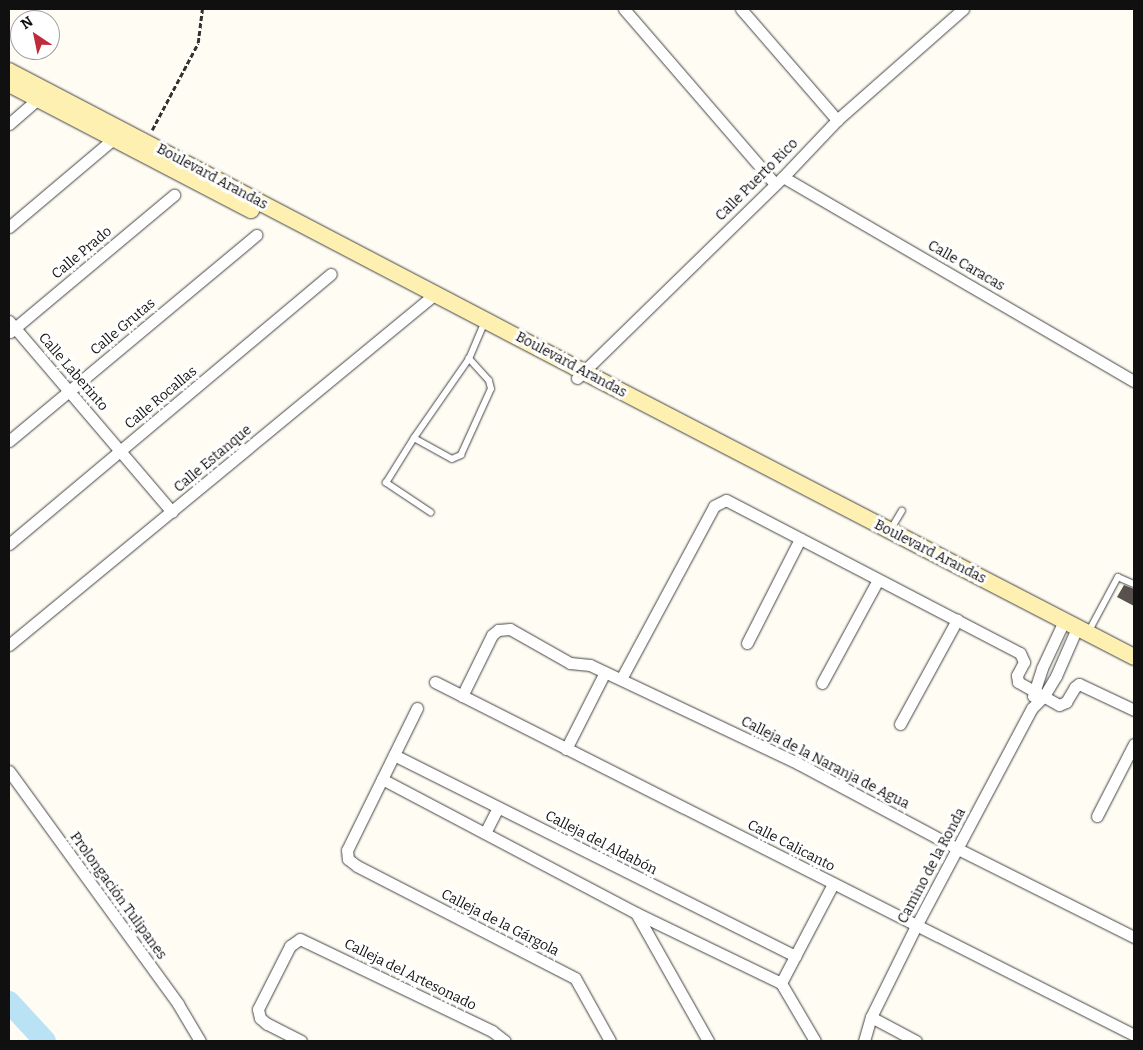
<!DOCTYPE html>
<meta charset="utf-8">
<style>
body{margin:0}
#map{position:relative;width:1143px;height:1050px;overflow:hidden;background:#fffcf4;font-family:Bitter,serif}
div>[style]{position:absolute}
.river>*{height:22px;margin:-11px;padding:0 11px;transform-origin:11px;border-radius:11px;background:#bae2f5}
.building>*{inset:0;background:#59514d}
.path>*{height:2.5px;margin-top:-1.25px;transform-origin:0;background:repeating-linear-gradient(90deg,#323232 0 5px,transparent 0 7.5px)}
.roads{filter:drop-shadow(0 0 1px #434343) drop-shadow(0 0 1px #434343)}
.lane>*{height:5.5px;margin:-2.75px;padding:0 2.75px;transform-origin:2.75px;border-radius:2.75px;background:#fff}
.street>*{height:11px;margin:-5.5px;padding:0 5.5px;transform-origin:5.5px;border-radius:5.5px;background:#fff}
.secondary>*{height:16px;margin:-8px;padding:0 8px;transform-origin:8px;border-radius:8px;background:#fdf0b1}
span{translate:-50% -50%;white-space:nowrap;text-align:center;line-height:1.15;-webkit-text-stroke:5px #fff;paint-order:stroke}
.street-label{font-size:14px;color:#101010}
.frame{position:absolute;inset:0;border:10px solid #101010;pointer-events:none}
.north{position:absolute;left:10px;top:10px;width:50px;height:50px;box-sizing:border-box;background:#fff;border:1px solid #9f9f9f;border-radius:50%;rotate:326deg;font-size:14px;font-weight:700;line-height:20px;text-align:center;color:#101010}
.north::after{content:'';display:block;margin:auto;width:18px;height:22px;background:#be2b39;clip-path:polygon(50% 0,100% 100%,50% 72%,0 100%)}
</style>
<div id="map">
<div class="river">
<div style="left:9px;top:1002px;width:53px;rotate:47.3deg"></div>
</div>
<div class="building">
<div style="clip-path:polygon(1124px 585px,1134px 589px,1134px 606px,1117px 597px)"></div>
</div>
<div class="path">
<div style="left:152px;top:130px;width:98px;rotate:-62.1deg"></div>
<div style="left:198px;top:43px;width:34px;rotate:-83deg"></div>
</div>
<div class="roads">
<div class="lane">
<div style="left:414px;top:438px;width:43px;rotate:28.9deg"></div>
<div style="left:452px;top:459px;width:10px;rotate:-24deg"></div>
<div style="left:461px;top:455px;width:72px;rotate:-65.6deg"></div>
<div style="left:491px;top:389px;width:8px;rotate:-104deg"></div>
<div style="left:489px;top:381px;width:30px;rotate:-132deg"></div>
<div style="left:431px;top:513px;width:54px;rotate:-146.3deg"></div>
<div style="left:386px;top:483px;width:53px;rotate:-58.1deg"></div>
<div style="left:414px;top:438px;width:96px;rotate:-55.2deg"></div>
<div style="left:469px;top:359px;width:33px;rotate:-67deg"></div>
<div style="left:891px;top:529px;width:21px;rotate:-59deg"></div>
<div style="left:1089px;top:631px;width:61px;rotate:-61.8deg"></div>
<div style="left:1118px;top:577px;width:17px;rotate:24deg"></div>
</div>
<div class="street">
<div style="left:624px;top:9px;width:231px;rotate:49.2deg"></div>
<div style="left:741px;top:9px;width:147px;rotate:49.1deg"></div>
<div style="left:9px;top:124px;width:38px;rotate:-41deg"></div>
<div style="left:783px;top:177px;width:406px;rotate:30.2deg"></div>
<div style="left:9px;top:227px;width:143px;rotate:-40.2deg"></div>
<div style="left:9px;top:321px;width:251px;rotate:49.5deg"></div>
<div style="left:10px;top:332px;width:214px;rotate:-39.9deg"></div>
<div style="left:577px;top:378px;width:288px;rotate:-44.3deg"></div>
<div style="left:783px;top:177px;width:79px;rotate:-46.5deg"></div>
<div style="left:837px;top:120px;width:168px;rotate:-41.4deg"></div>
<div style="left:9px;top:441px;width:322px;rotate:-39.8deg"></div>
<div style="left:9px;top:544px;width:420px;rotate:-40deg"></div>
<div style="left:747px;top:643px;width:117px;rotate:-63deg"></div>
<div style="left:9px;top:645px;width:552px;rotate:-39.49deg"></div>
<div style="left:621px;top:679px;width:196px;rotate:-61.7deg"></div>
<div style="left:714px;top:506px;width:13px;rotate:-27deg"></div>
<div style="left:726px;top:500px;width:331px;rotate:27.5deg"></div>
<div style="left:1020px;top:653px;width:10px;rotate:66deg"></div>
<div style="left:1024px;top:662px;width:15px;rotate:118deg"></div>
<div style="left:1017px;top:675px;width:7px;rotate:82deg"></div>
<div style="left:1018px;top:682px;width:47px;rotate:29.3deg"></div>
<div style="left:1059px;top:705px;width:8px;rotate:-23deg"></div>
<div style="left:1066px;top:702px;width:17px;rotate:-59deg"></div>
<div style="left:1075px;top:687px;width:5px;rotate:-37deg"></div>
<div style="left:1079px;top:684px;width:61px;rotate:25.3deg"></div>
<div style="left:435px;top:682px;width:783px;rotate:26.79deg"></div>
<div style="left:822px;top:683px;width:117px;rotate:-61.5deg"></div>
<div style="left:462px;top:696px;width:68px;rotate:-63.8deg"></div>
<div style="left:492px;top:635px;width:8px;rotate:-40deg"></div>
<div style="left:498px;top:630px;width:12px;rotate:-5deg"></div>
<div style="left:510px;top:629px;width:69px;rotate:29.5deg"></div>
<div style="left:570px;top:663px;width:20px;rotate:6deg"></div>
<div style="left:590px;top:665px;width:231px;rotate:25.3deg"></div>
<div style="left:799px;top:764px;width:180px;rotate:28.1deg"></div>
<div style="left:958px;top:849px;width:197px;rotate:26.6deg"></div>
<div style="left:1033px;top:696px;width:29px;rotate:-72deg"></div>
<div style="left:1042px;top:668px;width:52px;rotate:-64.9deg"></div>
<div style="left:417px;top:708px;width:158px;rotate:116.2deg"></div>
<div style="left:347px;top:850px;width:9px;rotate:84deg"></div>
<div style="left:348px;top:859px;width:11px;rotate:38deg"></div>
<div style="left:357px;top:866px;width:245px;rotate:27.2deg"></div>
<div style="left:575px;top:978px;width:72px;rotate:60.9deg"></div>
<div style="left:900px;top:724px;width:119px;rotate:-61.3deg"></div>
<div style="left:566px;top:749px;width:86px;rotate:-63.1deg"></div>
<div style="left:394px;top:755px;width:449px;rotate:26.6deg"></div>
<div style="left:9px;top:771px;width:288px;rotate:54deg"></div>
<div style="left:178px;top:1004px;width:43px;rotate:59.3deg"></div>
<div style="left:382px;top:779px;width:287px;rotate:27.8deg"></div>
<div style="left:636px;top:913px;width:161px;rotate:25.8deg"></div>
<div style="left:1097px;top:816px;width:81px;rotate:-62.8deg"></div>
<div style="left:485px;top:833px;width:28px;rotate:-63deg"></div>
<div style="left:636px;top:913px;width:147px;rotate:60.6deg"></div>
<div style="left:781px;top:983px;width:112px;rotate:-62.3deg"></div>
<div style="left:781px;top:983px;width:67px;rotate:59.6deg"></div>
<div style="left:871px;top:1017px;width:51px;rotate:28.1deg"></div>
<div style="left:301px;top:1041px;width:38px;rotate:-153deg"></div>
<div style="left:267px;top:1024px;width:9px;rotate:-139deg"></div>
<div style="left:260px;top:1018px;width:9px;rotate:-103deg"></div>
<div style="left:258px;top:1009px;width:71px;rotate:-63.1deg"></div>
<div style="left:290px;top:946px;width:12px;rotate:-35deg"></div>
<div style="left:300px;top:939px;width:213px;rotate:25.6deg"></div>
<div style="left:492px;top:1031px;width:16px;rotate:38deg"></div>
<div style="left:864px;top:1041px;width:25px;rotate:-74deg"></div>
<div style="left:871px;top:1017px;width:102px;rotate:-63.7deg"></div>
<div style="left:916px;top:926px;width:247px;rotate:-62deg"></div>
<div style="left:1032px;top:708px;width:17px;rotate:-45deg"></div>
<div style="left:1044px;top:696px;width:23px;rotate:-59deg"></div>
<div style="left:1056px;top:676px;width:52px;rotate:-66.4deg"></div>
</div>
<div class="secondary">
<div style="left:9px;top:71px;width:649px;rotate:27.63deg"></div>
<div style="left:584px;top:372px;width:619px;rotate:27.39deg"></div>
<div style="left:9px;top:84px;width:273px;rotate:27.5deg"></div>
</div>
</div>
<div class="street-label">
<span style="left:212px;top:177px;rotate:28deg">Boulevard Arandas</span>
<span style="left:757px;top:180px;rotate:-45deg">Calle Puerto Rico</span>
<span style="left:82px;top:253px;rotate:-40deg">Calle Prado</span>
<span style="left:966px;top:266px;rotate:30deg">Calle Caracas</span>
<span style="left:123px;top:327px;rotate:-40deg">Calle Grutas</span>
<span style="left:571px;top:365px;rotate:28deg">Boulevard Arandas</span>
<span style="left:73px;top:372px;rotate:49deg">Calle Laberinto</span>
<span style="left:161px;top:398px;rotate:-40deg">Calle Rocallas</span>
<span style="left:213px;top:459px;rotate:-40deg">Calle Estanque</span>
<span style="left:930px;top:552px;rotate:27deg">Boulevard Arandas</span>
<span style="left:825px;top:763px;rotate:27deg">Calleja de la Naranja de Agua</span>
<span style="left:601px;top:843px;rotate:27deg">Calleja del Aldabón</span>
<span style="left:791px;top:846px;rotate:27deg">Calle Calicanto</span>
<span style="left:932px;top:866px;rotate:-62deg">Camino de la Ronda</span>
<span style="left:118px;top:896px;rotate:54deg">Prolongación Tulipanes</span>
<span style="left:500px;top:923px;rotate:27deg">Calleja de la Gárgola</span>
<span style="left:410px;top:975px;rotate:26deg">Calleja del Artesonado</span>
</div>
<div class="frame"></div>
<div class="north">N</div>
</div>
